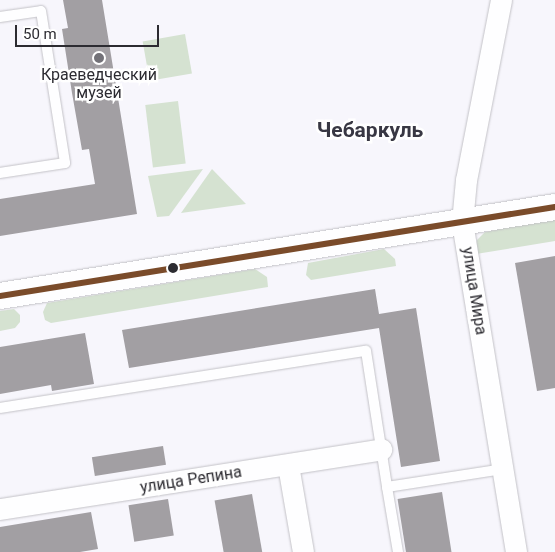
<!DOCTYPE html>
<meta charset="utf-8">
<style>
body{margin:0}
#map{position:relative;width:555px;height:552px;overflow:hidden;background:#f7f6fc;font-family:Roboto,sans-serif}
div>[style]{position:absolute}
.green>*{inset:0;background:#d5e2d1;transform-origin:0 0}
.building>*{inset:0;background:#a29fa3;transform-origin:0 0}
.roads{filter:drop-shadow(0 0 1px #c3c2c7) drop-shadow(0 0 1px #c3c2c7)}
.service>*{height:10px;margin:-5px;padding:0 5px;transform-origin:5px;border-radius:5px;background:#fefeff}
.minor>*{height:21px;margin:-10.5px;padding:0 10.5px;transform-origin:10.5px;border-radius:10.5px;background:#fefeff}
.tertiary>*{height:26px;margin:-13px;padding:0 13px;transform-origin:13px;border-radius:13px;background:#fefeff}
.bus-1>*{height:6px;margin:-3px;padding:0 3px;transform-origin:3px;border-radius:3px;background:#7a4b2a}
.dots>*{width:14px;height:14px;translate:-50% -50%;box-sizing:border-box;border:2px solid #fff;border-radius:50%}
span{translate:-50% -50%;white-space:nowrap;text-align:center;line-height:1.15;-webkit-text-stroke:5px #fff;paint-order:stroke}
.poi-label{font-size:16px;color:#2c2b31}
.street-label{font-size:16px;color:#2c2b31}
.district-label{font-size:21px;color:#383743;font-weight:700}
.scale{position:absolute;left:15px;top:25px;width:144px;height:22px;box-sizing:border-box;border:2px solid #2c2b31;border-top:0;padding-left:6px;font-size:15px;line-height:18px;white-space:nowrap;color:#2c2b31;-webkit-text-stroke:4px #fff;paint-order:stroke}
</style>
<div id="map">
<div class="green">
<div style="left:185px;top:34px;width:40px;height:43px;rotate:80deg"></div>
<div style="left:178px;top:101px;width:63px;height:33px;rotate:83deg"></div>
<div style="clip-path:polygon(203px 169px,169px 216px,157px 217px,148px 176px)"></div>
<div style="clip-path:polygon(212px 169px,246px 204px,181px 213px)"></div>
<div style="clip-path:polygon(551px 219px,555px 220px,555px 241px,476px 254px,472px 251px,477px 240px,485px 232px)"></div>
<div style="clip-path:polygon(384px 249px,395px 259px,396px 266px,311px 280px,306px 275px,308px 263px)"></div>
<div style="clip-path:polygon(255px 269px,267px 277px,268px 287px,51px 323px,45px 320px,43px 312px,47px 303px)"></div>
<div style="clip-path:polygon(14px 309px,20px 315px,20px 322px,15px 328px,0 331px,0 311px)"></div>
</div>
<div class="building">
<div style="clip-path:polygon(63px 0,102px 0,137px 214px,0 236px,0 199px,95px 184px,89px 149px,82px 150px,72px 93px,62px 29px,68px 28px)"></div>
<div style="clip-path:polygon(555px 256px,555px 388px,537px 391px,515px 263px)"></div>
<div style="clip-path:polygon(375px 289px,379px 314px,416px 308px,440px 461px,401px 467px,379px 328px,129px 368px,122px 330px)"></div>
<div style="clip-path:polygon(85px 333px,94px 384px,52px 391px,51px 385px,0 394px,0 347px)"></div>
<div style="left:163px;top:446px;width:19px;height:72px;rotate:81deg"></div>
<div style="left:442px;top:492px;width:61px;height:45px;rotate:81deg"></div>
<div style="left:252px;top:494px;width:59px;height:38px;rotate:80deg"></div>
<div style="left:168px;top:499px;width:37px;height:40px;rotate:81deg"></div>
<div style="clip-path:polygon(91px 512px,98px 549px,80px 552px,0 552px,0 527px)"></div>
</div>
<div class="roads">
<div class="service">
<div style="left:0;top:17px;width:41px;rotate:-8.3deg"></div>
<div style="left:41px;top:11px;width:154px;rotate:81deg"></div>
<div style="left:65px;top:163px;width:66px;rotate:171.3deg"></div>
<div style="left:0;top:408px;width:370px;rotate:-8.9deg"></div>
<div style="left:366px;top:351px;width:138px;rotate:81.2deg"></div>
<div style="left:387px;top:487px;width:117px;rotate:-8.8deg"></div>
<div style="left:387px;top:487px;width:66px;rotate:80.4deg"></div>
</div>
<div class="minor">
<div style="left:501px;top:0;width:183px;rotate:101deg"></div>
<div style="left:466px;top:180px;width:42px;rotate:95.4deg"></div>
<div style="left:462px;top:222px;width:334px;rotate:80.7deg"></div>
<div style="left:288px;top:465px;width:88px;rotate:80.2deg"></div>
<div style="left:0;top:509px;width:386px;rotate:-8.9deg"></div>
</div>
<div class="tertiary">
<div style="left:0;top:296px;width:562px;rotate:-9.11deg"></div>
</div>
</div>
<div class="bus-1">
<div style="left:0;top:296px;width:562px;rotate:-9.11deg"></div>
</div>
<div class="dots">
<div style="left:99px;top:58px;background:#737278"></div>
<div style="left:173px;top:268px;background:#2c2b31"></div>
</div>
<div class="poi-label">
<span style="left:99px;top:84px">Краеведческий<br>музей</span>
</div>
<div class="street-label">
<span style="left:474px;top:291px;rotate:81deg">улица Мира</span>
<span style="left:191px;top:480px;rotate:-9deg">улица Репина</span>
</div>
<div class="district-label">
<span style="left:370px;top:130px">Чебаркуль</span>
</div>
<div class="scale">50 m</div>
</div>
